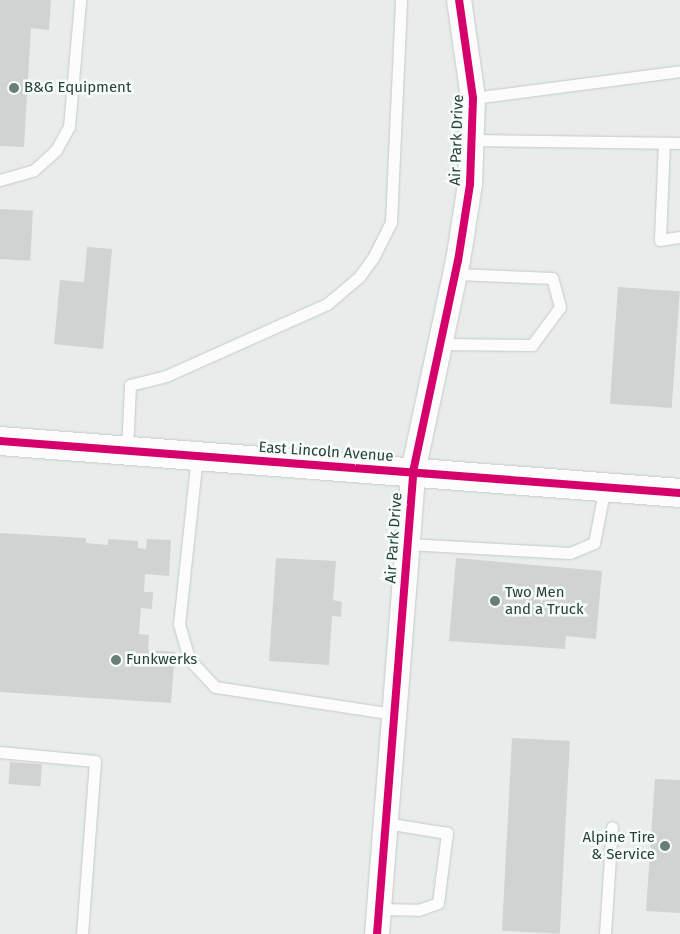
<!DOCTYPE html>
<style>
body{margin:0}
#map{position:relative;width:680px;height:934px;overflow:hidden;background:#e8edeb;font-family:"Fira Sans",sans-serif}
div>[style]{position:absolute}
.building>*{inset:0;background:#cfd4d2;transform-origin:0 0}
.roads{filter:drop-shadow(0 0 1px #c5cac8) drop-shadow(0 0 1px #c5cac8)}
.lane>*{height:11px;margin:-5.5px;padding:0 5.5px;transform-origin:5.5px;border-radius:5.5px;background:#fcfcfc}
.street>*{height:24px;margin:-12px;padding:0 12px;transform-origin:12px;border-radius:12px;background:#fcfcfc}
.secondary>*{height:28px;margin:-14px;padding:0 14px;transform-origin:14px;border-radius:14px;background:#fcfcfc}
.cycleway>*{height:8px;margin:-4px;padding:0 4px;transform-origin:4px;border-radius:4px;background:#d6006c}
.dots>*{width:14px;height:14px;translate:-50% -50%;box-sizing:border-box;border:2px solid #f7fbf9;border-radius:50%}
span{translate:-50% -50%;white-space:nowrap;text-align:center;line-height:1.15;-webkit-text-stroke:5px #f7fbf9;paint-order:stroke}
.poi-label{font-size:15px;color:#24423a}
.left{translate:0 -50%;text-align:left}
.right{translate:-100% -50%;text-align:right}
.street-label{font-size:15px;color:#24423a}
</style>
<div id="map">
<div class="building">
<div style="clip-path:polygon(0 0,51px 0,49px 30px,31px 28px,24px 147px,0 146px)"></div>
<div style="left:0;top:209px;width:33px;height:50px;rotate:3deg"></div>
<div style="clip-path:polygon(87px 247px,112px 249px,103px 349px,54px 344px,60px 280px,84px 282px)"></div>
<div style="left:618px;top:287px;width:62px;height:117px;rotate:4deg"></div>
<div style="clip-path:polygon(0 533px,86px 538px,86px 543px,108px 545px,108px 539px,138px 541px,138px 548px,146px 549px,147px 539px,171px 540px,169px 576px,145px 574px,144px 592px,153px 592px,152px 609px,141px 608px,139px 634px,149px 635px,148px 650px,175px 652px,171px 703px,0 692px)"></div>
<div style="clip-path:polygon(276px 558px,336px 561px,333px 600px,342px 602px,341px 617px,332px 616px,329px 665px,269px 661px)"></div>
<div style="clip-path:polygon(456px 558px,602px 571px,596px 639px,566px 636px,565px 649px,449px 641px)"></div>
<div style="left:512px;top:738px;width:58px;height:193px;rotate:3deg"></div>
<div style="left:10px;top:762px;width:32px;height:22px;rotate:4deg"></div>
<div style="clip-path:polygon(655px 779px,680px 780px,680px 913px,646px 911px)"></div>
</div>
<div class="roads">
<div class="lane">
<div style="left:473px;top:98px;width:209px;rotate:-7.4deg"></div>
<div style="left:473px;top:140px;width:207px;rotate:0.8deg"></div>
<div style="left:664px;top:143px;width:97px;rotate:92.4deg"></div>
<div style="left:660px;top:240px;width:20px;rotate:-9deg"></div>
<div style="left:0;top:180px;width:35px;rotate:-16deg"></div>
<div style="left:34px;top:170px;width:30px;rotate:-42deg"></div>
<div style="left:56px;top:150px;width:26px;rotate:-61deg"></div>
<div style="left:69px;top:127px;width:127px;rotate:-85deg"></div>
<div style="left:440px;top:344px;width:92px;rotate:0.6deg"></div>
<div style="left:532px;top:345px;width:47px;rotate:-53.6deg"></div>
<div style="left:560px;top:307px;width:30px;rotate:-105deg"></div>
<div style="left:552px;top:278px;width:96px;rotate:-177.6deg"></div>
<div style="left:127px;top:451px;width:66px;rotate:-87.4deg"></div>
<div style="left:130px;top:385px;width:37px;rotate:-14deg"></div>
<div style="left:166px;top:376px;width:176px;rotate:-24.1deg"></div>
<div style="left:327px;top:304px;width:42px;rotate:-40.2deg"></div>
<div style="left:359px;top:277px;width:24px;rotate:-54deg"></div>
<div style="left:373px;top:258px;width:40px;rotate:-63.4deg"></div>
<div style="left:391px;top:222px;width:222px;rotate:-87.4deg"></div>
<div style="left:197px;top:456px;width:169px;rotate:96.1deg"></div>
<div style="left:179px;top:624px;width:36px;rotate:74deg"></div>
<div style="left:189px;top:659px;width:38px;rotate:47deg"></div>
<div style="left:215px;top:687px;width:181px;rotate:8.6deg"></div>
<div style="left:407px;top:544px;width:163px;rotate:3.2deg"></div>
<div style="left:570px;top:553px;width:26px;rotate:-23deg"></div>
<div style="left:594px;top:543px;width:57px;rotate:-78.9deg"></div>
<div style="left:0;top:752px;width:95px;rotate:5.4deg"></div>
<div style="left:95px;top:761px;width:173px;rotate:94.3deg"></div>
<div style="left:379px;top:909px;width:39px;rotate:1deg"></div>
<div style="left:418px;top:910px;width:21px;rotate:-19deg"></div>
<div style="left:438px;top:903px;width:71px;rotate:-82.7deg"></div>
<div style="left:447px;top:833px;width:63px;rotate:-170.8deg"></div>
<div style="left:605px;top:934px;width:107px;rotate:-86.3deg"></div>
</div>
<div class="street">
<div style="left:377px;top:934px;width:463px;rotate:-85.5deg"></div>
<div style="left:413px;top:472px;width:216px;rotate:-78deg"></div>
<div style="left:458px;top:261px;width:78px;rotate:-81.1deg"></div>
<div style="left:470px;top:184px;width:86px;rotate:-88deg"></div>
<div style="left:473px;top:98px;width:99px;rotate:-98.1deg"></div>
</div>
<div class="secondary">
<div style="left:0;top:441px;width:682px;rotate:4.37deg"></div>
</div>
</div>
<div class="cycleway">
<div style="left:0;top:441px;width:682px;rotate:4.37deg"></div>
<div style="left:377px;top:934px;width:463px;rotate:-85.5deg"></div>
<div style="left:413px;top:472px;width:216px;rotate:-78deg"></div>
<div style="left:458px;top:261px;width:78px;rotate:-81.1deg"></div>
<div style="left:470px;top:184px;width:86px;rotate:-88deg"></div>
<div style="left:473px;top:98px;width:99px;rotate:-98.1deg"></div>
</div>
<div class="dots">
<div style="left:14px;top:88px;background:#697e78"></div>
<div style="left:495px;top:601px;background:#697e78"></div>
<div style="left:116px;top:660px;background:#697e78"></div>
<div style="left:665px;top:846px;background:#697e78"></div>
</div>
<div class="poi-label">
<span class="left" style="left:24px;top:88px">B&amp;G Equipment</span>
<span class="left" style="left:505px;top:601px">Two Men<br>and a Truck</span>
<span class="left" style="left:126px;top:660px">Funkwerks</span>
<span class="right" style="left:655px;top:846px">Alpine Tire<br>&amp; Service</span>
</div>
<div class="street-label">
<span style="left:457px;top:140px;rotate:-88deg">Air Park Drive</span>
<span style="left:326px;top:452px;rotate:4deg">East Lincoln Avenue</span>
<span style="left:394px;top:538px;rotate:-86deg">Air Park Drive</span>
</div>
</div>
